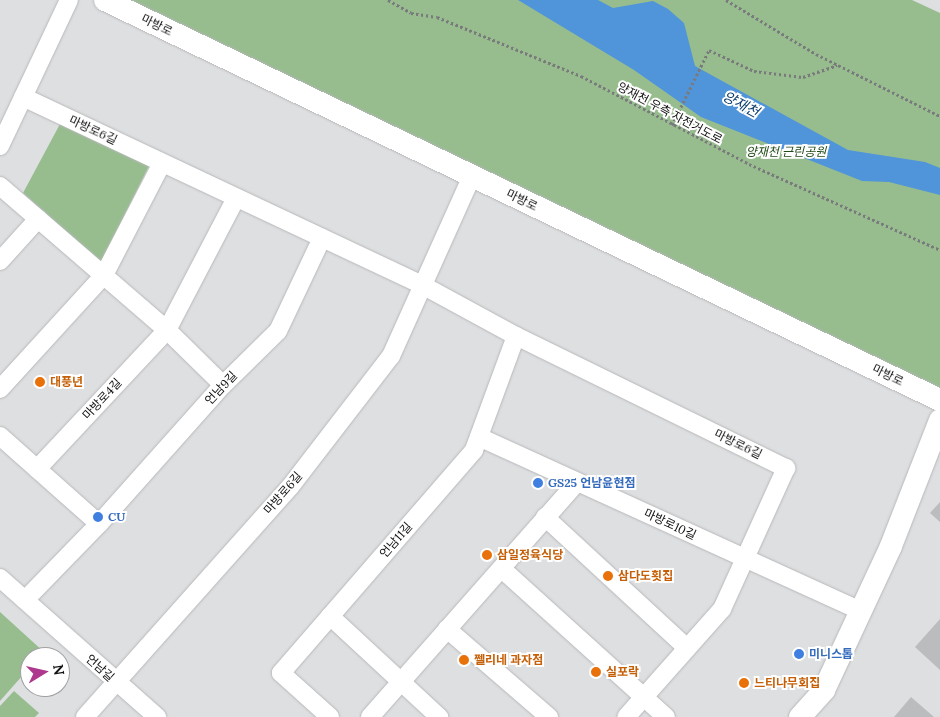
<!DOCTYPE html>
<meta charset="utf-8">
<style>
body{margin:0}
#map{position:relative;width:940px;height:717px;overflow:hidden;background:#dedfe1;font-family:Lora,"Noto Sans KR",serif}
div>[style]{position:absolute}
.green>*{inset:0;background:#97bd8f}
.water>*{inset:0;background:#5094d9}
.building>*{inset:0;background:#bbbcbe}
.path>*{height:3px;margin-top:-1.5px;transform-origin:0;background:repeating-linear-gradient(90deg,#797a7b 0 2.5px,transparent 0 5px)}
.roads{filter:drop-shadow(0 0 1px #b7b8ba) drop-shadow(0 0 1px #b7b8ba)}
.minor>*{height:18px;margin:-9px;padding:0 9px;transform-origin:9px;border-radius:9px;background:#fff}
.tertiary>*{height:22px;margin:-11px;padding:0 11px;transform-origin:11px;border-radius:11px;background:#fff}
.dots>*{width:14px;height:14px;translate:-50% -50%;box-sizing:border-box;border:2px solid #fff;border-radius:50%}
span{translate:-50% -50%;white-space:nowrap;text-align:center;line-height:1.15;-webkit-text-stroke:4px #fff;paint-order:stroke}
.street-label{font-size:12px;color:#121213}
.park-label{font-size:12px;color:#204a16;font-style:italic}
.food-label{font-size:12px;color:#c56008;font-weight:700}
.left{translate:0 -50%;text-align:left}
.shop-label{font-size:12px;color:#366cbe;font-weight:700}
.water-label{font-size:14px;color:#0c3e6b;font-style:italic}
.north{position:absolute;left:20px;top:647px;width:50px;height:50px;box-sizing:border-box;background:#fff;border:1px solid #a0a0a1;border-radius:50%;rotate:81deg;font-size:14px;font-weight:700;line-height:20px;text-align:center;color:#121213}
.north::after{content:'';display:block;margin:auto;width:18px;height:22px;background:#af388f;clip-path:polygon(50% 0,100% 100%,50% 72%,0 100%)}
</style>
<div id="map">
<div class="green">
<div style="clip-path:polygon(122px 0,912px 0,940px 13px,940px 394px)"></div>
<div style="clip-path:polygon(60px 124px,149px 166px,101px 262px,23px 193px)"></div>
<div style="clip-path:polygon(0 612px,44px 652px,39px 657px,30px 657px,30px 667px,0 701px)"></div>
<div style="clip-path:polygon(14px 691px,39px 713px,35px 717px,0 717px,0 706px)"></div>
</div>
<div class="water">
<div style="clip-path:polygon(518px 0,598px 0,613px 8px,653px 1px,668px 9px,684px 23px,695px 66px,848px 150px,925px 162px,940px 168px,940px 195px,889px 182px,862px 181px,701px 117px,634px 70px)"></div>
</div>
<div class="building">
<div style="clip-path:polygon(940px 502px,940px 522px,930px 513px)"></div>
<div style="clip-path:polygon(940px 619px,940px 670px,915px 647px)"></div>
<div style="clip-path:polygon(911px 697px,934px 717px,894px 717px)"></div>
</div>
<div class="path">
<div style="left:388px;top:0;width:26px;rotate:29deg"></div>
<div style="left:411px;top:13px;width:26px;rotate:9deg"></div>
<div style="left:437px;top:17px;width:156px;rotate:22.3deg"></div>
<div style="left:581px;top:76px;width:190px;rotate:27.6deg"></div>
<div style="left:749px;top:164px;width:209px;rotate:24.2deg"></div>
<div style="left:726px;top:0;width:105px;rotate:31deg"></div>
<div style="left:816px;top:54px;width:139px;rotate:26.6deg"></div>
<div style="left:672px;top:125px;width:84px;rotate:-63.7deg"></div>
<div style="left:709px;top:50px;width:50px;rotate:25deg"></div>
<div style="left:754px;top:71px;width:49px;rotate:7deg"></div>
<div style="left:803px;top:77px;width:36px;rotate:-19deg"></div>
</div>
<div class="roads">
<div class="minor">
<div style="left:23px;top:97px;width:441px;rotate:25.2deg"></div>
<div style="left:422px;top:285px;width:107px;rotate:28.5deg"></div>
<div style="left:516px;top:336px;width:301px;rotate:26.1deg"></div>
<div style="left:786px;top:468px;width:155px;rotate:114.4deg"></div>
<div style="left:722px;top:609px;width:144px;rotate:131.6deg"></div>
<div style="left:0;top:146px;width:161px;rotate:-64.7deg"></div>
<div style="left:0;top:186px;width:221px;rotate:40.8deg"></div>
<div style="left:167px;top:330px;width:78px;rotate:44.5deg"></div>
<div style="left:0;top:261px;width:57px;rotate:-47.9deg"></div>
<div style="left:0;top:389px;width:154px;rotate:-47.6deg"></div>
<div style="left:104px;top:275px;width:126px;rotate:-62.6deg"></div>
<div style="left:0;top:436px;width:132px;rotate:41.6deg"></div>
<div style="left:479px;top:437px;width:420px;rotate:24.5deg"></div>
<div style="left:37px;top:469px;width:190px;rotate:-46.9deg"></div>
<div style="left:167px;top:330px;width:149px;rotate:-62.4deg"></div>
<div style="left:545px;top:517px;width:193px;rotate:42.7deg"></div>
<div style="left:502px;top:569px;width:221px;rotate:42.1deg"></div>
<div style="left:0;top:578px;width:210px;rotate:41.5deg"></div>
<div style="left:25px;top:600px;width:106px;rotate:-45.8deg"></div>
<div style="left:99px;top:524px;width:186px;rotate:-48.3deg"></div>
<div style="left:223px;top:385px;width:77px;rotate:-44.5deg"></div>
<div style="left:278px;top:331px;width:103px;rotate:-64.7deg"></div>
<div style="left:330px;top:616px;width:149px;rotate:42.8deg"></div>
<div style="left:447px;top:629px;width:135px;rotate:40.8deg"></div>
<div style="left:85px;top:717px;width:308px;rotate:-48.3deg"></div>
<div style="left:290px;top:487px;width:165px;rotate:-52.4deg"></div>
<div style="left:391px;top:356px;width:197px;rotate:-65.8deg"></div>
<div style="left:330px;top:717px;width:66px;rotate:-138.1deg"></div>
<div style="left:281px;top:673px;width:295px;rotate:-49.1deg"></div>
<div style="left:474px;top:450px;width:121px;rotate:-69.8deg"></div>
<div style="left:370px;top:717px;width:313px;rotate:-48.6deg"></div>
</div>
<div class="tertiary">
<div style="left:105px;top:0;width:926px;rotate:25.6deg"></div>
<div style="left:800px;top:717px;width:36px;rotate:-48deg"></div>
<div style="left:824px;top:690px;width:159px;rotate:-65deg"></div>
<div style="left:891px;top:546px;width:135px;rotate:-68.7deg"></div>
</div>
</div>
<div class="dots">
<div style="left:40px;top:382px;background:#e8710a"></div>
<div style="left:538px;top:483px;background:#3f7fe0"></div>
<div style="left:98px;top:517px;background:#3f7fe0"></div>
<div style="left:487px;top:555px;background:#e8710a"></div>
<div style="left:608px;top:576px;background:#e8710a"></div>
<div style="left:799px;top:654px;background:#3f7fe0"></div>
<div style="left:464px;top:660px;background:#e8710a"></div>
<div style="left:596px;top:672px;background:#e8710a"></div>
<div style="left:744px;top:683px;background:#e8710a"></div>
</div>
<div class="street-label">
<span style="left:157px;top:25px;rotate:26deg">마방로</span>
<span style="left:670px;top:113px;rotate:28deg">양재천 우측 자전거도로</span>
<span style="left:93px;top:130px;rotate:25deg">마방로6길</span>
<span style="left:522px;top:200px;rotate:26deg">마방로</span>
<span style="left:888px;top:375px;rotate:26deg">마방로</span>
<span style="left:221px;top:388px;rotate:-47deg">언남9길</span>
<span style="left:102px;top:399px;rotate:-47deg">마방로4길</span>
<span style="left:738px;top:444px;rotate:26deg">마방로6길</span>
<span style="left:283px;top:493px;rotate:-49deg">마방로6길</span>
<span style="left:670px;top:524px;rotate:25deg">마방로10길</span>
<span style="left:396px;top:540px;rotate:-49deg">언남11길</span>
<span style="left:100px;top:668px;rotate:42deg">언남길</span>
</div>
<div class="park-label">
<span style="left:786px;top:152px">양재천 근린공원</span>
</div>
<div class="food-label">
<span class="left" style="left:50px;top:382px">대풍년</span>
<span class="left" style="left:497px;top:555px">삼일정육식당</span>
<span class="left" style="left:618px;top:576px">삼다도횟집</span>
<span class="left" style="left:474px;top:660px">쩰리네 과자점</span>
<span class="left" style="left:606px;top:672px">실포락</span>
<span class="left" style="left:754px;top:683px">느티나무회집</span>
</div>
<div class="shop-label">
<span class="left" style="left:548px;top:483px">GS25 언남윤현점</span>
<span class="left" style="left:108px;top:517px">CU</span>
<span class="left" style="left:809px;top:654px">미니스톱</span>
</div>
<div class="water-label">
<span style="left:741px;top:104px;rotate:28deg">양재천</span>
</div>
<div class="north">N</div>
</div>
